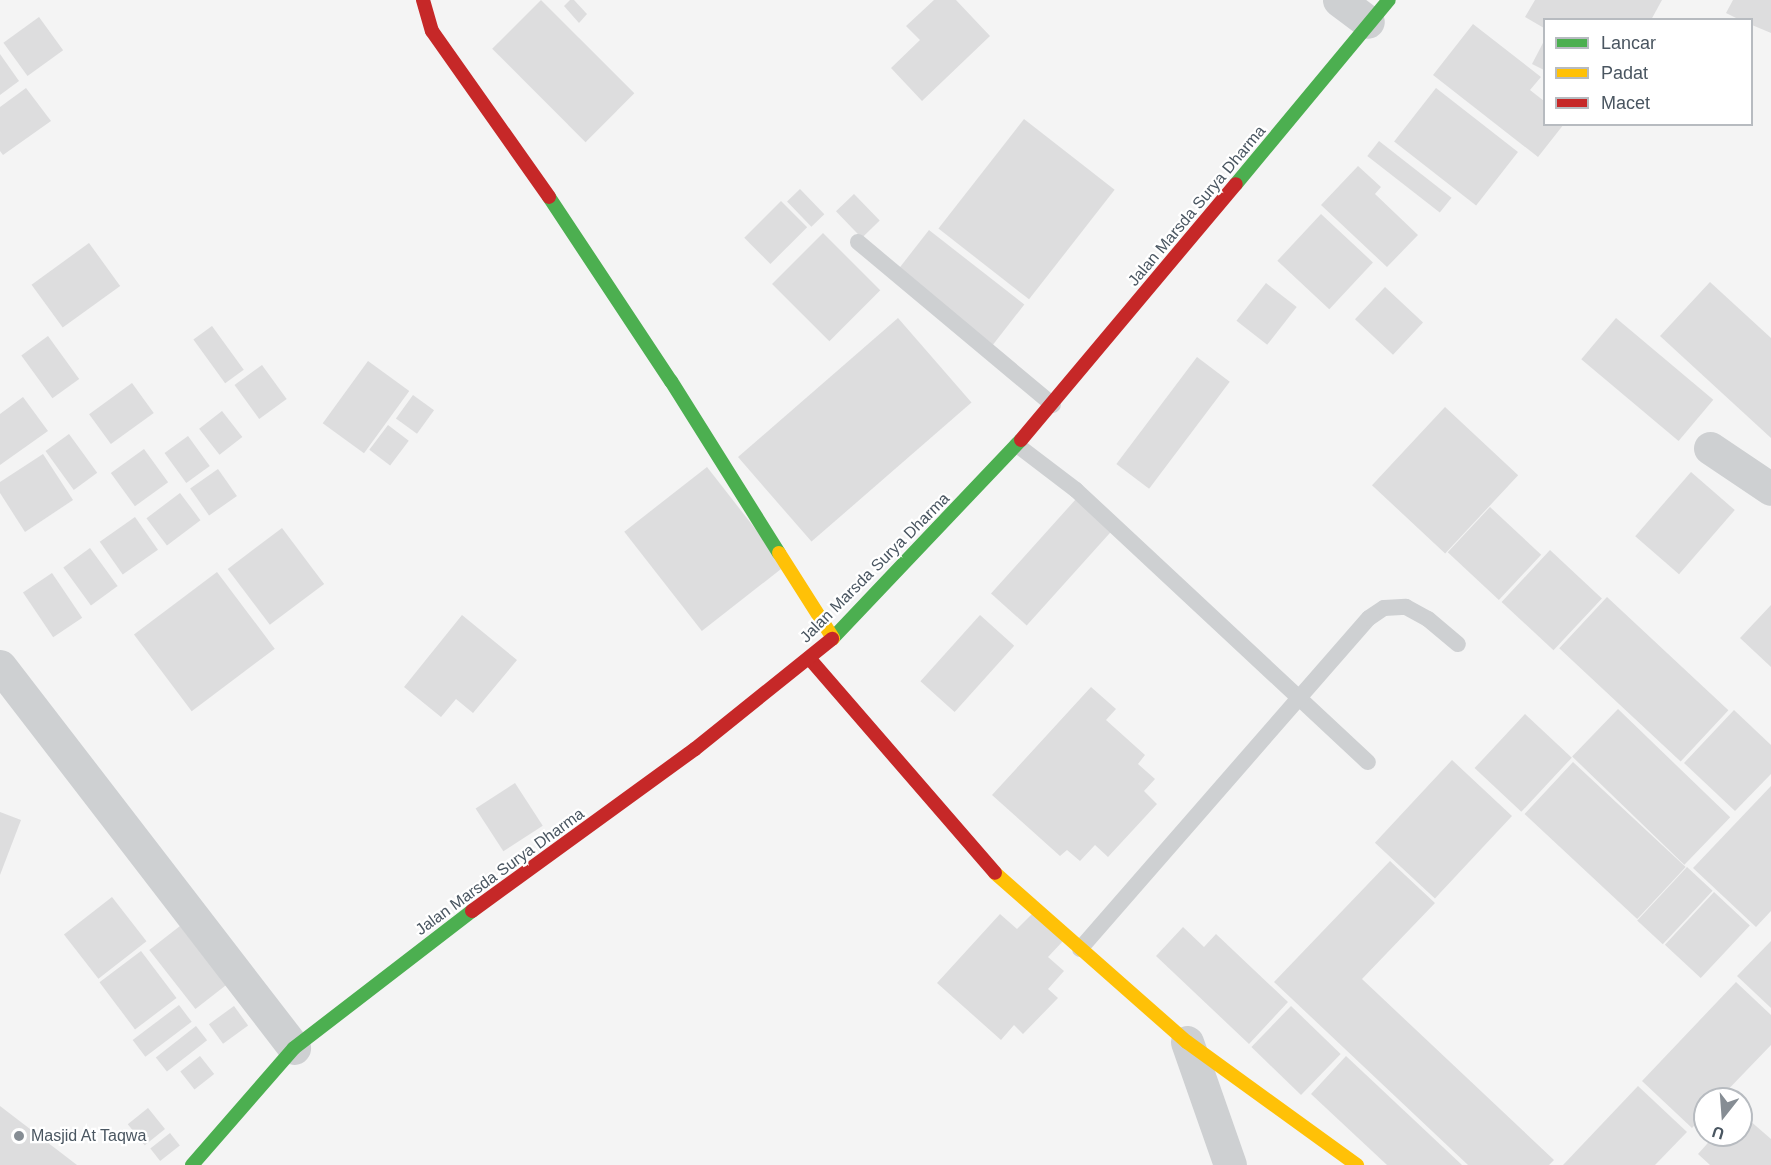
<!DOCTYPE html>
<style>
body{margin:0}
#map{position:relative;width:1771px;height:1165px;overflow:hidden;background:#f4f4f4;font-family:Helvetica,sans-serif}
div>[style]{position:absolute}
.building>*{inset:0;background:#ddddde;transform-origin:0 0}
.lane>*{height:16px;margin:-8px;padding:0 8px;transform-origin:8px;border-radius:8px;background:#ced0d2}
.street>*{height:33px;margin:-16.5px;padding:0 16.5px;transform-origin:16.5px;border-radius:16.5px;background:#ced0d2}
.fast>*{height:14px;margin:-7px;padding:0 7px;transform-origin:7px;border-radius:7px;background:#4caf50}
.slow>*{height:14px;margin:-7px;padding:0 7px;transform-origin:7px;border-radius:7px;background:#ffc107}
.jam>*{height:14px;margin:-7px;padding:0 7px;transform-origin:7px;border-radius:7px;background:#c62828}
.dots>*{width:16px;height:16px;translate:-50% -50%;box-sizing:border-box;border:3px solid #fff;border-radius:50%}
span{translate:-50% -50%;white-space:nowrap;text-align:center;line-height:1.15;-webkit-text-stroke:4.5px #fff;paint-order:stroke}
.street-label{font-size:16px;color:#4a5661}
.poi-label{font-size:16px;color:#4a5661}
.left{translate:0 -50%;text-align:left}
.legend{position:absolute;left:1543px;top:18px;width:210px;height:108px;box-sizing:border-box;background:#fff;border:2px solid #b7bbc0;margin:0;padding:8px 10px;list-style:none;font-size:18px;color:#4a5661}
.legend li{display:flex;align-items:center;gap:12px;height:30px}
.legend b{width:30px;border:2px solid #b7bbc0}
.north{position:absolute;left:1693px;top:1087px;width:60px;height:60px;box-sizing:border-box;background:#fff;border:2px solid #b7bbc0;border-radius:50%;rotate:197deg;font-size:16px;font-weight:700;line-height:24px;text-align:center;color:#4a5661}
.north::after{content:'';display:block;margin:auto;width:21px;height:27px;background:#868d94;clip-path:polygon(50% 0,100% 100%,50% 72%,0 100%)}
</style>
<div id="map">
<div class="building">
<div style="left:541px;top:0;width:132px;height:69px;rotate:45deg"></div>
<div style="clip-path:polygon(570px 0,574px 0,587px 14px,579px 23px,564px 6px)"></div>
<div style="clip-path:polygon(934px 0,956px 0,990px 36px,922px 101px,891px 68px,920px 40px,906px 26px)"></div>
<div style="clip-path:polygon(1535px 0,1662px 0,1651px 20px,1544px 20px,1544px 28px,1525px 17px)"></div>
<div style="clip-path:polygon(1733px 0,1771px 0,1771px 33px,1752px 25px,1752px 20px,1740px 20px,1726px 13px)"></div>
<div style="left:39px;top:17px;width:41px;height:44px;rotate:54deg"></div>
<div style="clip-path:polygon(1473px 24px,1541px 77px,1530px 90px,1544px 101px,1544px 124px,1564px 124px,1538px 157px,1433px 75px)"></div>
<div style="clip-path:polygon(1544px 41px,1544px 70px,1532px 64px)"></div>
<div style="clip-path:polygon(0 54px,19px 81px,0 95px)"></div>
<div style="clip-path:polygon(26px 88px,51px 121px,3px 155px,0 151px,0 107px)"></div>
<div style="left:1436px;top:88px;width:104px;height:68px;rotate:38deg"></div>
<div style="left:1024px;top:119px;width:115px;height:139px;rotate:38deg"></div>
<div style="left:1379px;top:141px;width:92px;height:19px;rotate:38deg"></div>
<div style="clip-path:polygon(1358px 166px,1381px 187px,1375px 194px,1418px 235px,1387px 267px,1321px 205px)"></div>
<div style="left:800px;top:189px;width:35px;height:18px;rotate:46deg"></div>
<div style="left:854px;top:194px;width:37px;height:25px;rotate:46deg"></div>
<div style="left:781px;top:201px;width:37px;height:52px;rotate:45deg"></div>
<div style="left:1321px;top:214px;width:71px;height:64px;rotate:43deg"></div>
<div style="left:929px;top:230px;width:121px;height:51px;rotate:38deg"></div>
<div style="left:823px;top:233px;width:81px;height:72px;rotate:45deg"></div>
<div style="left:89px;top:243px;width:53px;height:71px;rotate:54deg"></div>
<div style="clip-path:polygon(1710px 282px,1771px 338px,1771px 438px,1660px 336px)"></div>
<div style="left:1266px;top:283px;width:39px;height:48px;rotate:38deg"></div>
<div style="left:1385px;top:287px;width:52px;height:44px;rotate:43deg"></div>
<div style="left:898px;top:318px;width:112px;height:212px;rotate:49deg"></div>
<div style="left:1616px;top:318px;width:127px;height:54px;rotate:40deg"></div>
<div style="left:212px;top:326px;width:54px;height:23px;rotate:54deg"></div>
<div style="left:48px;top:336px;width:53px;height:33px;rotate:54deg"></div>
<div style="left:1197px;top:357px;width:41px;height:134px;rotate:37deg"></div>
<div style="left:368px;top:361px;width:51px;height:77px;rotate:36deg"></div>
<div style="left:262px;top:365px;width:42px;height:34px;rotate:54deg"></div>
<div style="left:132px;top:383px;width:37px;height:53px;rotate:54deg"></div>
<div style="left:413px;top:395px;width:26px;height:29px;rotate:36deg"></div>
<div style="clip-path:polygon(23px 397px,48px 431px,0 465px,0 414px)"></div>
<div style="left:1445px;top:407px;width:100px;height:107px;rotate:43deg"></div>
<div style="left:222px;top:411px;width:33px;height:29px;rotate:52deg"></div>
<div style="left:388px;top:425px;width:26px;height:31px;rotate:37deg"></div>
<div style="left:69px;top:434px;width:48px;height:29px;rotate:54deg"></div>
<div style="left:188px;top:436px;width:37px;height:29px;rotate:54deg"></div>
<div style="left:144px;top:449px;width:41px;height:41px;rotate:54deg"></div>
<div style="clip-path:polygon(43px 454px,73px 500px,25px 532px,0 493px,0 482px)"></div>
<div style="left:707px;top:467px;width:126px;height:105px;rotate:52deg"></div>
<div style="left:218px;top:469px;width:33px;height:34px;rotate:55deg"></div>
<div style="left:1691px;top:472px;width:58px;height:85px;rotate:41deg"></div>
<div style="left:180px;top:493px;width:34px;height:42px;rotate:53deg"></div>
<div style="left:1076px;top:499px;width:48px;height:127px;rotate:42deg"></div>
<div style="left:1490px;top:507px;width:70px;height:62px;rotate:43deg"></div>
<div style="left:135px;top:517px;width:40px;height:43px;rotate:55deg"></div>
<div style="left:282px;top:528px;width:70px;height:68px;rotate:53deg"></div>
<div style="left:90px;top:548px;width:47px;height:33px;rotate:54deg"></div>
<div style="left:1550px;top:550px;width:71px;height:71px;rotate:43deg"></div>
<div style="left:217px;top:572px;width:96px;height:104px;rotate:53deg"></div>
<div style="left:52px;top:573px;width:54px;height:35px;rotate:56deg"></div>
<div style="left:1607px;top:597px;width:166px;height:70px;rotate:43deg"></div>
<div style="clip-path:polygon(1771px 605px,1771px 667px,1740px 638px)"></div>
<div style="clip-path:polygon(462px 615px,517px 660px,473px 713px,456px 699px,441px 717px,404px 687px)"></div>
<div style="left:980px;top:615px;width:46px;height:89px;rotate:42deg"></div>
<div style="clip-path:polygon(1091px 687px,1116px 709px,1106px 720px,1145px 755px,1138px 764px,1155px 779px,1144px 791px,1157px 804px,1108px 857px,1095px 845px,1080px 861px,1067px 850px,1060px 856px,992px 795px)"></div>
<div style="left:1618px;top:709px;width:156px;height:66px;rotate:44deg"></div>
<div style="clip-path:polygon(1734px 710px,1771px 745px,1771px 774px,1735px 811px,1684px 763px)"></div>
<div style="left:1525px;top:714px;width:64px;height:74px;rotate:43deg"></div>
<div style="left:1452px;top:760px;width:82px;height:113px;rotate:43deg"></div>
<div style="left:1573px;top:762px;width:154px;height:71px;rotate:43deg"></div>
<div style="left:515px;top:783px;width:51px;height:47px;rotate:57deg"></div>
<div style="clip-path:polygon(1771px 786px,1771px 911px,1756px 927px,1693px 868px)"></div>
<div style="clip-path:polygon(0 812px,21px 820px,0 875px)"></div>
<div style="clip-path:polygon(1390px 861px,1435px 903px,1362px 979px,1554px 1160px,1549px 1165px,1468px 1165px,1274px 982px)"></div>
<div style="left:1687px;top:867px;width:35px;height:73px;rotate:43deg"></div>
<div style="left:1714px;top:892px;width:49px;height:72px;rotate:43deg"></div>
<div style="left:112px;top:897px;width:56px;height:61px;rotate:52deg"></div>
<div style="clip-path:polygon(1033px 913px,1063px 941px,1048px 957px,1064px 971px,1048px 989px,1058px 998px,1023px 1034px,1014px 1025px,1001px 1040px,937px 983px,1000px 914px,1017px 929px)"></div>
<div style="left:180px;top:926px;width:75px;height:39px;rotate:52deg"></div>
<div style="clip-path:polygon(1183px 927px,1204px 947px,1216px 934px,1288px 1002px,1249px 1044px,1156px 956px)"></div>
<div style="clip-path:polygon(1771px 941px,1771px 1008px,1737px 976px)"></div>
<div style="left:141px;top:951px;width:59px;height:52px;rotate:53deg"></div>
<div style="clip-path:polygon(1736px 982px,1771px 1015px,1771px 1045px,1719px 1099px,1705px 1099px,1705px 1114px,1692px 1128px,1642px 1081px)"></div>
<div style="left:179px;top:1005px;width:21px;height:58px;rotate:53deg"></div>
<div style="left:234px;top:1006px;width:24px;height:31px;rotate:54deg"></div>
<div style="left:1291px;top:1006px;width:69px;height:57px;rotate:44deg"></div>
<div style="left:196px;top:1026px;width:18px;height:51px;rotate:52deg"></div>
<div style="left:200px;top:1056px;width:23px;height:25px;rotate:52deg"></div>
<div style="clip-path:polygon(1346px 1056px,1462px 1165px,1387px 1165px,1311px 1094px)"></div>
<div style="clip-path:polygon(1638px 1086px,1687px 1132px,1655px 1165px,1563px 1165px)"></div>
<div style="clip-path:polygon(0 1106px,77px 1165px,0 1165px)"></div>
<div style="left:148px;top:1108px;width:27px;height:26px;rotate:51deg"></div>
<div style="clip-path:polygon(1741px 1113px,1771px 1139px,1771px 1165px,1710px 1165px,1698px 1154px,1715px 1135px,1741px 1135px)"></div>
<div style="left:170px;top:1133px;width:16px;height:25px;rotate:52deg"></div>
</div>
<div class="lane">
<div style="left:858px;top:242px;width:254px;rotate:39.9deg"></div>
<div style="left:1017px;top:445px;width:74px;rotate:37.3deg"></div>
<div style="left:1076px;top:490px;width:399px;rotate:43deg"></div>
<div style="left:1080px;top:949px;width:439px;rotate:-48.9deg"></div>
<div style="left:1369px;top:618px;width:18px;rotate:-34deg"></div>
<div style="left:1384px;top:608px;width:22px;rotate:-3deg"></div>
<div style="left:1406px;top:607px;width:25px;rotate:29deg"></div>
<div style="left:1428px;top:619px;width:39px;rotate:40deg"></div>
</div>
<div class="street">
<div style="left:1339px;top:0;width:36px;rotate:37deg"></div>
<div style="left:1710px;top:448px;width:73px;rotate:33.9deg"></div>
<div style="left:0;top:666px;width:482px;rotate:52.4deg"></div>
<div style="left:1187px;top:1042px;width:130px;rotate:70.7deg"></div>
</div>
<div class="fast">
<div style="left:1236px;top:184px;width:239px;rotate:-50.3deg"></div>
<div style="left:549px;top:197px;width:221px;rotate:56.5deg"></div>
<div style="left:671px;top:381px;width:203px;rotate:57.9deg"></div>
<div style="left:832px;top:639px;width:274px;rotate:-46.5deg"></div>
<div style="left:192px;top:1165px;width:155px;rotate:-48.9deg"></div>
<div style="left:294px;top:1048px;width:225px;rotate:-37.6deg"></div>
</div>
<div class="slow">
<div style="left:779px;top:553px;width:101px;rotate:57.6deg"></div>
<div style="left:995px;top:873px;width:256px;rotate:41.4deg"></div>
<div style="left:1187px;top:1042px;width:210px;rotate:35.9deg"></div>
</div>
<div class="jam">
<div style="left:423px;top:0;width:32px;rotate:74deg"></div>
<div style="left:432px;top:31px;width:203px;rotate:54.8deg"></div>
<div style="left:1021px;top:440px;width:334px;rotate:-50deg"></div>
<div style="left:809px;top:658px;width:284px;rotate:49.1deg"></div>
<div style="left:472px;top:911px;width:276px;rotate:-36deg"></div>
<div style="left:695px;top:749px;width:176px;rotate:-38.8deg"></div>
</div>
<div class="dots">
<div style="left:19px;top:1136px;background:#868d94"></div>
</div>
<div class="street-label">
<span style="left:1197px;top:206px;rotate:-50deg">Jalan Marsda Surya Dharma</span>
<span style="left:875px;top:568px;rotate:-45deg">Jalan Marsda Surya Dharma</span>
<span style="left:500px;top:872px;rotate:-36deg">Jalan Marsda Surya Dharma</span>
</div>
<div class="poi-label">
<span class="left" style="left:31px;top:1136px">Masjid At Taqwa</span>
</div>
<ul class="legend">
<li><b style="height:8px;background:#4caf50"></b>Lancar</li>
<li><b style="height:8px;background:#ffc107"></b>Padat</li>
<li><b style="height:8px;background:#c62828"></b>Macet</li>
</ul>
<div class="north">U</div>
</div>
